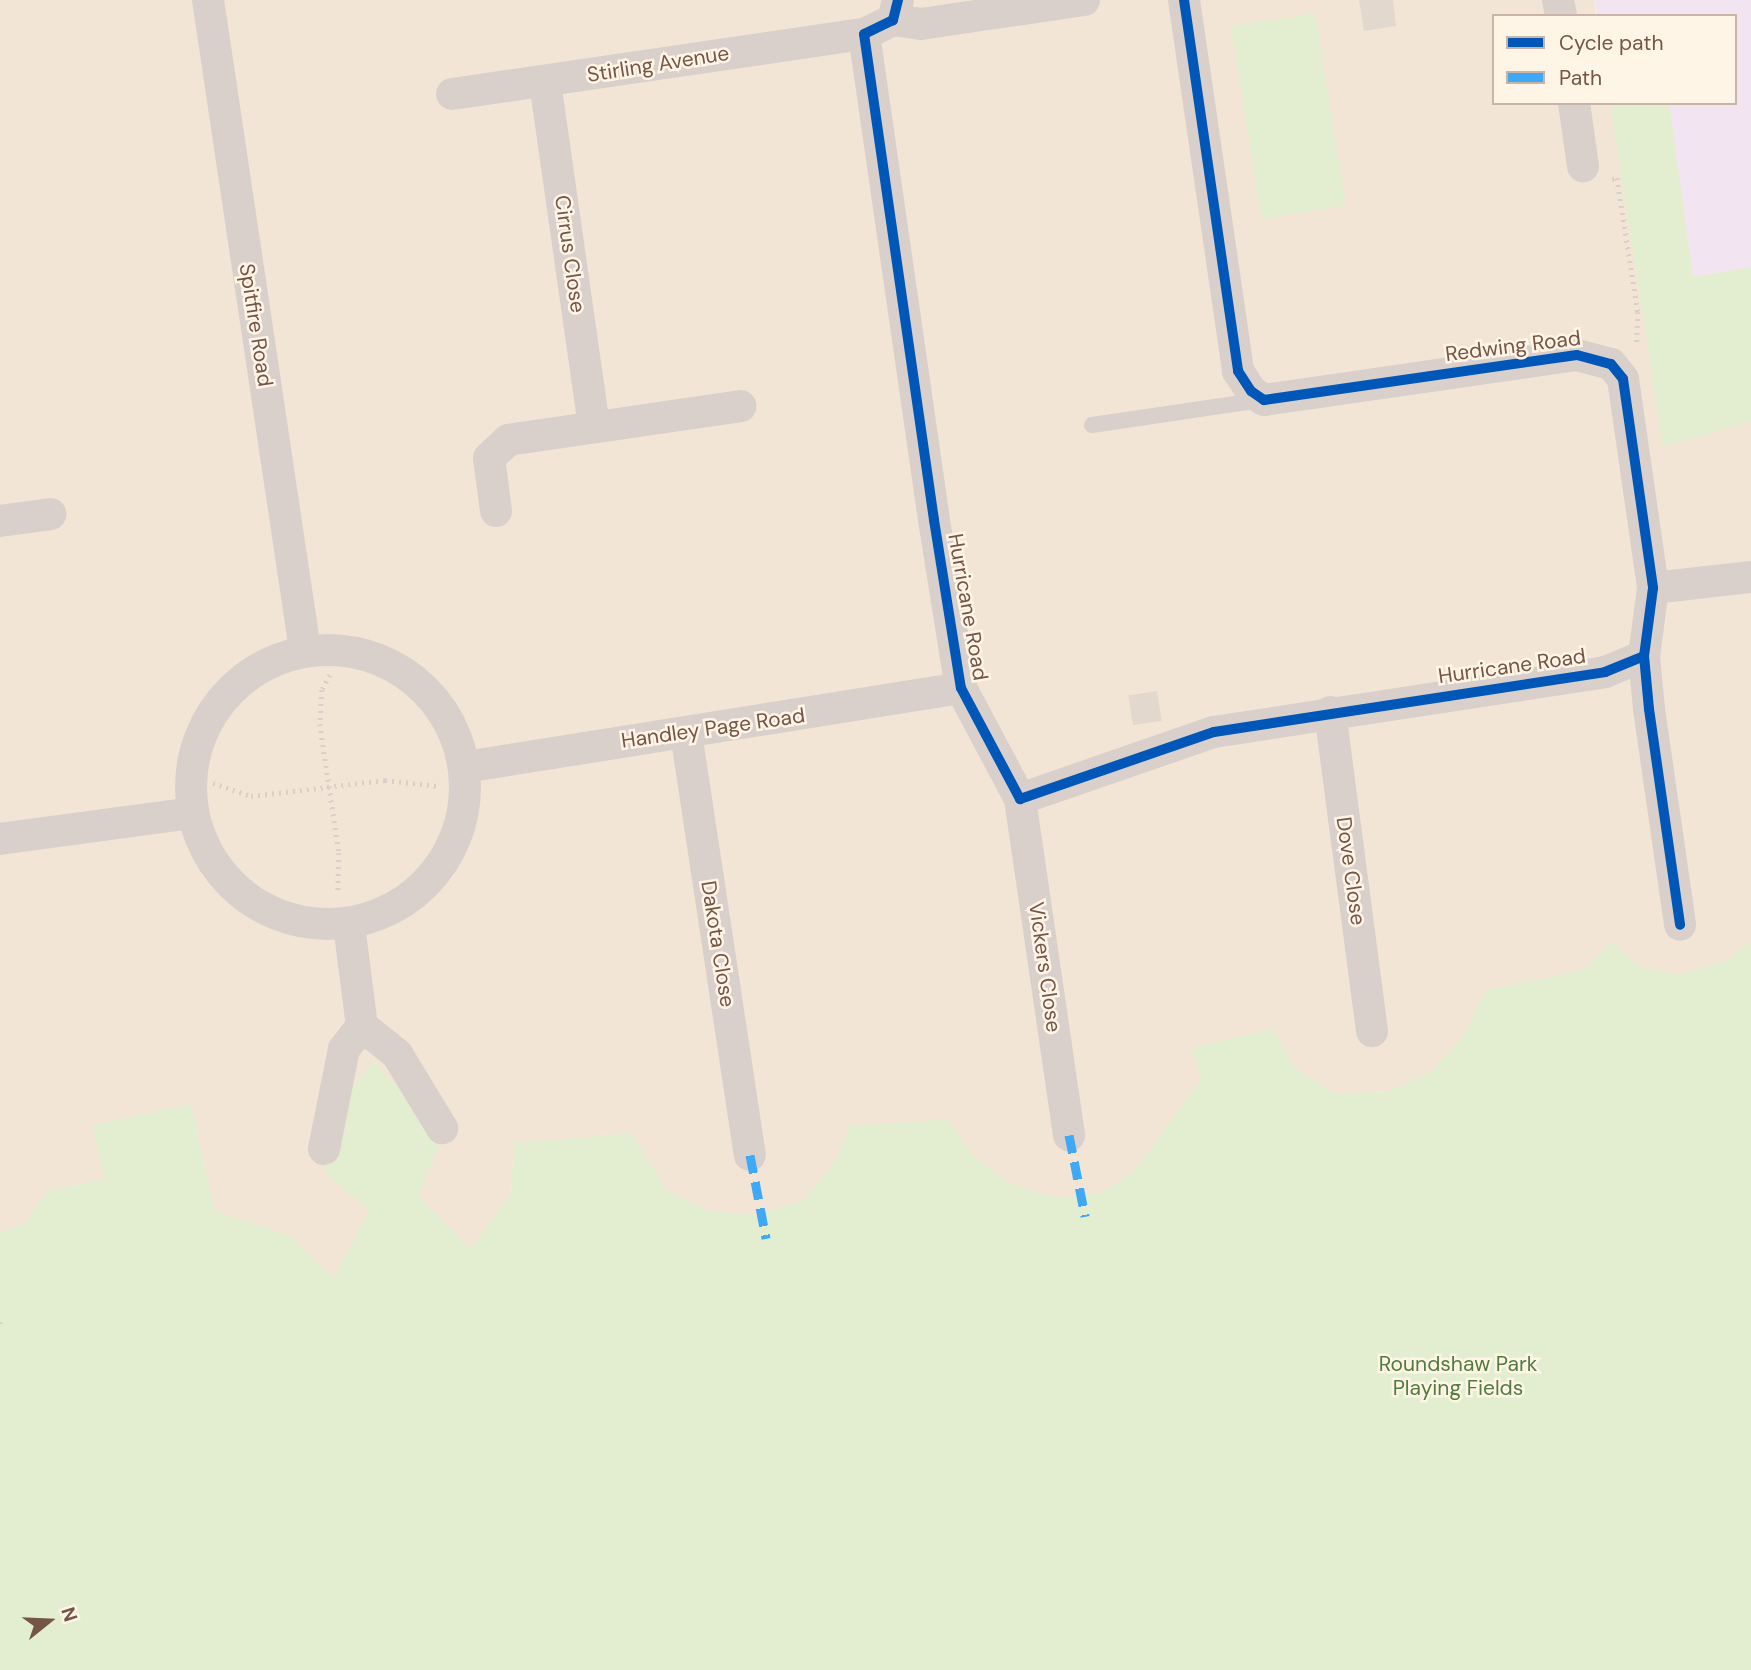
<!DOCTYPE html>
<style>
body{margin:0}
#map{position:relative;width:1751px;height:1670px;overflow:hidden;background:#f7f0e6;font-family:"DM Sans",sans-serif}
div>[style]{position:absolute}
.residential>*{inset:0;background:#f3e5d5}
.education>*{inset:0;background:#f2e5f1}
.green>*{inset:0;background:#e2eecf;transform-origin:0 0}
.building>*{inset:0;background:#e3d8ce;transform-origin:0 0}
.path>*{height:4.5px;margin-top:-2.25px;transform-origin:0;background:repeating-linear-gradient(90deg,#dad0ca 0 2px,transparent 0 7px)}
.service>*{height:16px;margin:-8px;padding:0 8px;transform-origin:8px;border-radius:8px;background:#dad0cb}
.minor>*{height:32px;margin:-16px;padding:0 16px;transform-origin:16px;border-radius:16px;background:#dad0cb}
.minor>.ring{margin:-16px;padding:0;box-sizing:content-box;background:none;border:32px solid #dad0cb;border-radius:50%}
.quiet>*{height:9px;margin-top:-4.5px;transform-origin:0;background:repeating-linear-gradient(90deg,#3fa9f5 0 18px,transparent 0 27px)}
.cycleway>*{height:10px;margin:-5px;padding:0 5px;transform-origin:5px;border-radius:5px;background:#0057b8}
span{translate:-50% -50%;white-space:nowrap;text-align:center;line-height:1.15;-webkit-text-stroke:5px #fff5e7;paint-order:stroke}
.street-label{font-size:21px;color:#755546}
.park-label{font-size:21px;color:#517c3d}
.legend{position:absolute;left:1492px;top:14px;width:245px;height:91px;box-sizing:border-box;background:#fff5e7;border:2px solid #c8b5a7;margin:0;padding:9px 12px;list-style:none;font-size:21px;color:#755546}
.legend li{display:flex;align-items:center;gap:14px;height:35px}
.legend b{width:35px;border:2px solid #c8b5a7}
.north{position:absolute;left:14px;top:1586px;width:70px;height:70px;-webkit-text-stroke:5px #fff5e7;paint-order:stroke;rotate:72deg;font-size:19px;font-weight:700;line-height:28px;text-align:center;color:#755546}
.north::after{content:'';display:block;margin:auto;width:24px;height:32px;background:#755546;clip-path:polygon(50% 0,100% 100%,50% 72%,0 100%)}
</style>
<div id="map">
<div class="residential">
<div style="clip-path:polygon(0 0,1594px 0,1596px 16px,1494px 16px,1494px 103px,1611px 103px,1751px 420px,1751px 941px,1726px 961px,1680px 975px,1638px 966px,1612px 941px,1584px 970px,1487px 990px,1462px 1038px,1432px 1071px,1390px 1091px,1334px 1094px,1295px 1068px,1273px 1029px,1192px 1048px,1202px 1080px,1134px 1171px,1100px 1193px,1056px 1198px,1009px 1184px,971px 1154px,948px 1119px,849px 1127px,837px 1159px,803px 1201px,756px 1215px,709px 1211px,666px 1190px,632px 1133px,514px 1143px,511px 1193px,471px 1249px,370px 1210px,334px 1279px,289px 1235px,214px 1211px,191px 1104px,105px 1179px,47px 1191px,26px 1222px,0 1233px)"></div>
</div>
<div class="education">
<div style="clip-path:polygon(1594px 0,1751px 0,1751px 421px,1611px 103px,1735px 103px,1735px 16px,1597px 16px)"></div>
</div>
<div class="green">
<div style="left:1315px;top:13px;width:195px;height:85px;rotate:81deg"></div>
<div style="clip-path:polygon(1610px 103px,1669px 103px,1693px 277px,1751px 267px,1751px 421px,1663px 447px)"></div>
<div style="clip-path:polygon(1612px 941px,1638px 966px,1680px 975px,1726px 961px,1751px 941px,1751px 1670px,0 1670px,0 1233px,26px 1222px,47px 1191px,105px 1179px,92px 1125px,191px 1104px,214px 1211px,289px 1235px,334px 1278px,369px 1210px,325px 1173px,338px 1110px,372px 1061px,414px 1104px,439px 1146px,418px 1195px,471px 1249px,511px 1193px,514px 1143px,632px 1133px,666px 1190px,709px 1211px,756px 1215px,803px 1201px,837px 1159px,849px 1126px,949px 1119px,971px 1154px,1009px 1183px,1056px 1198px,1100px 1193px,1134px 1171px,1201px 1080px,1192px 1048px,1273px 1029px,1295px 1068px,1334px 1094px,1390px 1091px,1432px 1071px,1462px 1038px,1486px 990px,1584px 970px)"></div>
</div>
<div class="building">
<div style="clip-path:polygon(1359px 0,1393px 0,1396px 26px,1364px 31px)"></div>
<div style="left:1157px;top:691px;width:30px;height:29px;rotate:81deg"></div>
</div>
<div class="path">
<div style="left:1612px;top:179px;width:5px;rotate:-11deg"></div>
<div style="left:1617px;top:178px;width:136px;rotate:81.1deg"></div>
<div style="left:1638px;top:312px;width:30px;rotate:92deg"></div>
<div style="left:330px;top:675px;width:17px;rotate:118deg"></div>
<div style="left:322px;top:690px;width:34px;rotate:93deg"></div>
<div style="left:320px;top:724px;width:130px;rotate:81.6deg"></div>
<div style="left:339px;top:853px;width:41px;rotate:91.4deg"></div>
<div style="left:190px;top:772px;width:17px;rotate:25deg"></div>
<div style="left:213px;top:783px;width:40px;rotate:18.9deg"></div>
<div style="left:251px;top:796px;width:135px;rotate:-6.8deg"></div>
<div style="left:385px;top:780px;width:53px;rotate:6.5deg"></div>
<div style="left:0;top:1322px;width:2px;rotate:90deg"></div>
</div>
<div class="service">
<div style="left:1092px;top:425px;width:172px;rotate:-8.4deg"></div>
</div>
<div class="minor">
<div style="left:208px;top:0;width:657px;rotate:81.51deg"></div>
<div style="left:898px;top:0;width:21px;rotate:104deg"></div>
<div style="left:893px;top:20px;width:32px;rotate:154deg"></div>
<div style="left:864px;top:34px;width:491px;rotate:81.8deg"></div>
<div style="left:934px;top:520px;width:170px;rotate:80.9deg"></div>
<div style="left:961px;top:688px;width:126px;rotate:62deg"></div>
<div style="left:1020px;top:799px;width:205px;rotate:-19.1deg"></div>
<div style="left:1214px;top:732px;width:396px;rotate:-8.7deg"></div>
<div style="left:1605px;top:672px;width:42px;rotate:-22.3deg"></div>
<div style="left:1184px;top:0;width:375px;rotate:81.7deg"></div>
<div style="left:1238px;top:371px;width:24px;rotate:57deg"></div>
<div style="left:1251px;top:391px;width:16px;rotate:35deg"></div>
<div style="left:1264px;top:400px;width:316px;rotate:-8.2deg"></div>
<div style="left:1577px;top:355px;width:35px;rotate:15deg"></div>
<div style="left:1611px;top:364px;width:19px;rotate:51deg"></div>
<div style="left:1623px;top:379px;width:211px;rotate:81.8deg"></div>
<div style="left:1653px;top:588px;width:69px;rotate:97.5deg"></div>
<div style="left:1644px;top:656px;width:53px;rotate:84.6deg"></div>
<div style="left:1649px;top:709px;width:218px;rotate:81.8deg"></div>
<div style="left:1558px;top:0;width:16px;rotate:79deg"></div>
<div style="left:893px;top:20px;width:28px;rotate:8deg"></div>
<div style="left:921px;top:24px;width:165px;rotate:-8.4deg"></div>
<div style="left:545px;top:82px;width:348px;rotate:81.9deg"></div>
<div style="left:452px;top:94px;width:416px;rotate:-8.3deg"></div>
<div style="left:1574px;top:103px;width:64px;rotate:81.9deg"></div>
<div style="left:496px;top:511px;width:53px;rotate:-97.5deg"></div>
<div style="left:489px;top:458px;width:26px;rotate:-43deg"></div>
<div style="left:508px;top:440px;width:235px;rotate:-8.3deg"></div>
<div style="left:0;top:521px;width:51px;rotate:-7.8deg"></div>
<div style="left:1653px;top:588px;width:99px;rotate:-6.4deg"></div>
<div class="ring" style="left:191px;top:650px;width:242px;height:242px"></div>
<div style="left:1330px;top:712px;width:322px;rotate:82.5deg"></div>
<div style="left:686px;top:733px;width:427px;rotate:81.4deg"></div>
<div style="left:465px;top:767px;width:502px;rotate:-9.05deg"></div>
<div style="left:1020px;top:799px;width:340px;rotate:81.7deg"></div>
<div style="left:0;top:839px;width:194px;rotate:-7.7deg"></div>
<div style="left:349px;top:925px;width:102px;rotate:82.7deg"></div>
<div style="left:362px;top:1026px;width:45px;rotate:38.7deg"></div>
<div style="left:397px;top:1054px;width:87px;rotate:58.7deg"></div>
<div style="left:324px;top:1149px;width:102px;rotate:-78.7deg"></div>
<div style="left:344px;top:1049px;width:29px;rotate:-52deg"></div>
</div>
<div class="quiet">
<div style="left:1069px;top:1135px;width:83px;rotate:78.8deg"></div>
<div style="left:750px;top:1155px;width:85px;rotate:79.1deg"></div>
</div>
<div class="cycleway">
<div style="left:898px;top:0;width:21px;rotate:104deg"></div>
<div style="left:893px;top:20px;width:32px;rotate:154deg"></div>
<div style="left:864px;top:34px;width:491px;rotate:81.8deg"></div>
<div style="left:934px;top:520px;width:170px;rotate:80.9deg"></div>
<div style="left:961px;top:688px;width:126px;rotate:62deg"></div>
<div style="left:1020px;top:799px;width:205px;rotate:-19.1deg"></div>
<div style="left:1214px;top:732px;width:396px;rotate:-8.7deg"></div>
<div style="left:1605px;top:672px;width:42px;rotate:-22.3deg"></div>
<div style="left:1184px;top:0;width:375px;rotate:81.7deg"></div>
<div style="left:1238px;top:371px;width:24px;rotate:57deg"></div>
<div style="left:1251px;top:391px;width:16px;rotate:35deg"></div>
<div style="left:1264px;top:400px;width:316px;rotate:-8.2deg"></div>
<div style="left:1577px;top:355px;width:35px;rotate:15deg"></div>
<div style="left:1611px;top:364px;width:19px;rotate:51deg"></div>
<div style="left:1623px;top:379px;width:211px;rotate:81.8deg"></div>
<div style="left:1653px;top:588px;width:69px;rotate:97.5deg"></div>
<div style="left:1644px;top:656px;width:53px;rotate:84.6deg"></div>
<div style="left:1649px;top:709px;width:218px;rotate:81.8deg"></div>
</div>
<div class="street-label">
<span style="left:658px;top:64px;rotate:-9deg">Stirling Avenue</span>
<span style="left:570px;top:254px;rotate:82deg">Cirrus Close</span>
<span style="left:256px;top:325px;rotate:81deg">Spitfire Road</span>
<span style="left:1513px;top:346px;rotate:-7deg">Redwing Road</span>
<span style="left:968px;top:607px;rotate:80deg">Hurricane Road</span>
<span style="left:1512px;top:666px;rotate:-8deg">Hurricane Road</span>
<span style="left:713px;top:728px;rotate:-8deg">Handley Page Road</span>
<span style="left:1351px;top:871px;rotate:82deg">Dove Close</span>
<span style="left:718px;top:944px;rotate:81deg">Dakota Close</span>
<span style="left:1045px;top:967px;rotate:82deg">Vickers Close</span>
</div>
<div class="park-label">
<span style="left:1458px;top:1376px">Roundshaw Park<br>Playing Fields</span>
</div>
<ul class="legend">
<li><b style="height:9px;background:#0057b8"></b>Cycle path</li>
<li><b style="height:9px;background:#3fa9f5"></b>Path</li>
</ul>
<div class="north">N</div>
</div>
